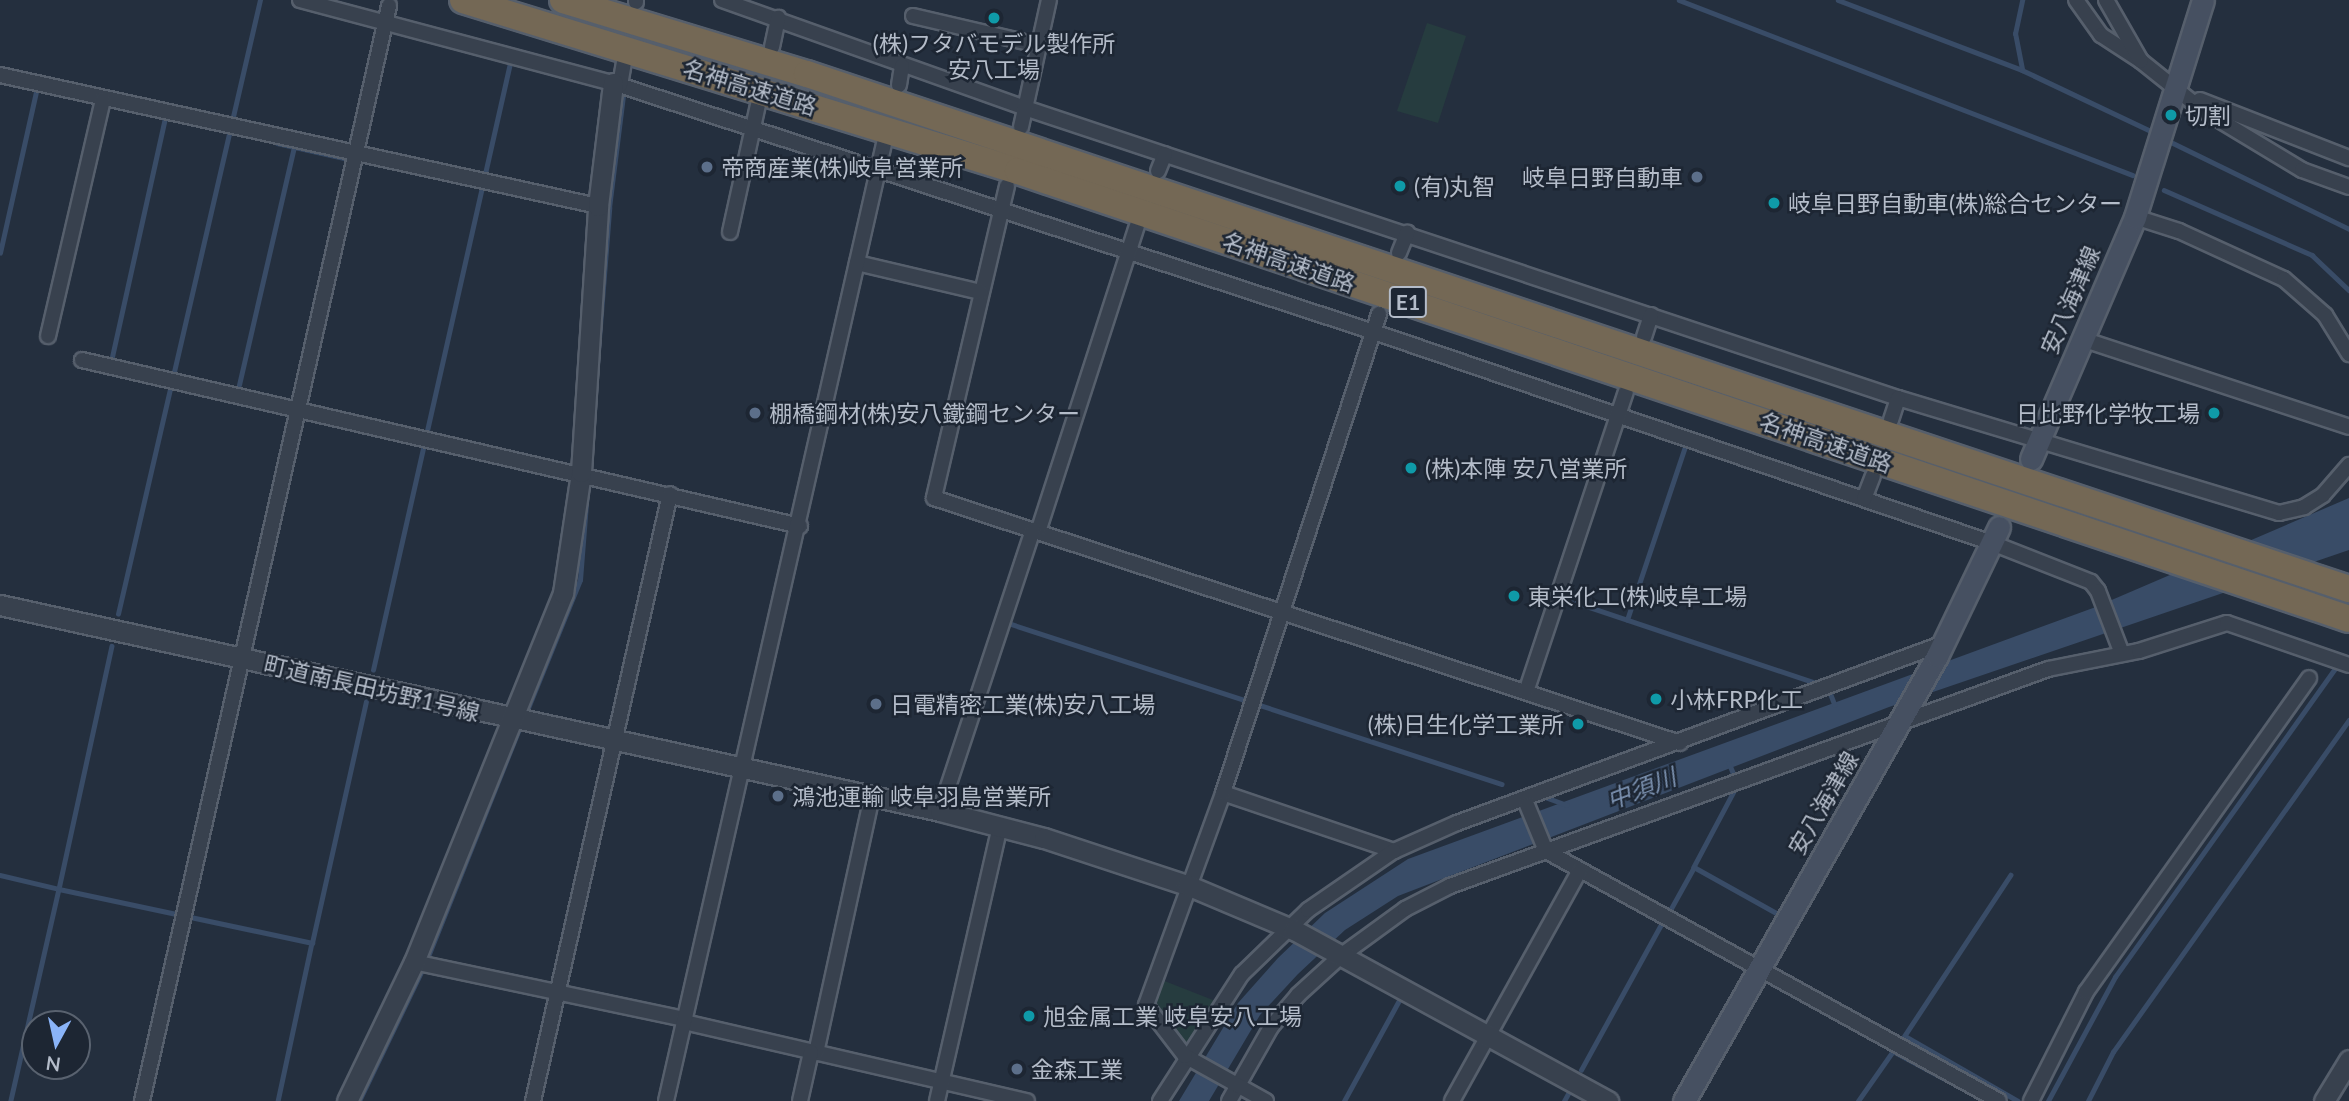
<!DOCTYPE html>
<meta charset="utf-8">
<style>
body{margin:0}
#map{position:relative;width:2349px;height:1101px;overflow:hidden;background:#242f3e;font-family:Lato,"Noto Sans JP",sans-serif}
div>[style]{position:absolute}
.green>*{inset:0;background:#263c3f}
.water>*{inset:0;background:#394c67}
.stream>*{height:4.5px;margin:-2.25px;padding:0 2.25px;transform-origin:2.25px;border-radius:2.25px;background:#394c67}
.roads{filter:drop-shadow(2px 0 #565f6c) drop-shadow(-2px 0 #565f6c) drop-shadow(0 2px #565f6c) drop-shadow(0 -2px #565f6c)}
.minor>*{height:14px;margin:-7px;padding:0 7px;transform-origin:7px;border-radius:7px;background:#38414e}
.tertiary>*{height:19px;margin:-9.5px;padding:0 9.5px;transform-origin:9.5px;border-radius:9.5px;background:#38414e}
.secondary>*{height:21px;margin:-10.5px;padding:0 10.5px;transform-origin:10.5px;border-radius:10.5px;background:#465061}
.motorway>*{height:26px;margin:-13px;padding:0 13px;transform-origin:13px;border-radius:13px;background:#746855}
.dots>*{width:19px;height:19px;translate:-50% -50%;box-sizing:border-box;border:4px solid #1d2633;border-radius:50%}
span{translate:-50% -50%;white-space:nowrap;text-align:center;line-height:1.15;-webkit-text-stroke:5px #1d2633;paint-order:stroke}
.shield-label span{padding:2px 5px;background:#1d2633;border:2px solid;border-radius:5px;-webkit-text-stroke-width:0}
.shield-label{font-size:21px;color:#b4bcc9;font-weight:700}
.poi-label{font-size:23px;color:#b4bcc9}
.left{translate:0 -50%;text-align:left}
.right{translate:-100% -50%;text-align:right}
.street-label{font-size:23px;color:#b4bcc9}
.water-label{font-size:24px;color:#7c92b1;font-style:italic}
.north{position:absolute;left:21px;top:1010px;width:70px;height:70px;box-sizing:border-box;background:#1d2633;border:2px solid #59626f;border-radius:50%;rotate:188deg;font-size:19px;font-weight:700;line-height:28px;text-align:center;color:#b4bcc9}
.north::after{content:'';display:block;margin:auto;width:24px;height:32px;background:#8ab4f8;clip-path:polygon(50% 0,100% 100%,50% 72%,0 100%)}
</style>
<div id="map">
<div class="green">
<div style="clip-path:polygon(1427px 23px,1466px 36px,1438px 123px,1397px 111px)"></div>
<div style="clip-path:polygon(1162px 980px,1218px 1002px,1186px 1048px,1153px 1006px)"></div>
</div>
<div class="water">
<div style="clip-path:polygon(2349px 498px,2349px 550px,1889px 707px,1398px 896px,1345px 930px,1298px 974px,1260px 1015px,1209px 1101px,1179px 1101px,1238px 1003px,1278px 958px,1325px 913px,1408px 859px,2093px 608px)"></div>
</div>
<div class="stream">
<div style="left:1679px;top:0;width:486px;rotate:21.1deg"></div>
<div style="left:1838px;top:0;width:197px;rotate:20.8deg"></div>
<div style="left:2022px;top:70px;width:145px;rotate:25.3deg"></div>
<div style="left:2022px;top:69px;width:36px;rotate:-101deg"></div>
<div style="left:2015px;top:34px;width:35px;rotate:-78deg"></div>
<div style="left:277px;top:143px;width:73px;rotate:12.7deg"></div>
<div style="left:2173px;top:143px;width:196px;rotate:26deg"></div>
<div style="left:2164px;top:190px;width:162px;rotate:23.7deg"></div>
<div style="left:2312px;top:255px;width:51px;rotate:43.4deg"></div>
<div style="left:0;top:253px;width:170px;rotate:-77.4deg"></div>
<div style="left:112px;top:357px;width:246px;rotate:-77.5deg"></div>
<div style="left:239px;top:385px;width:244px;rotate:-77deg"></div>
<div style="left:1565px;top:599px;width:268px;rotate:18.5deg"></div>
<div style="left:118px;top:614px;width:630px;rotate:-76.98deg"></div>
<div style="left:1627px;top:620px;width:182px;rotate:-71.5deg"></div>
<div style="left:1011px;top:624px;width:516px;rotate:18.05deg"></div>
<div style="left:112px;top:646px;width:249px;rotate:102.3deg"></div>
<div style="left:59px;top:889px;width:259px;rotate:12deg"></div>
<div style="left:312px;top:943px;width:162px;rotate:102.1deg"></div>
<div style="left:373px;top:670px;width:622px;rotate:-77.28deg"></div>
<div style="left:1828px;top:687px;width:19px;rotate:69deg"></div>
<div style="left:528px;top:708px;width:138px;rotate:-67.9deg"></div>
<div style="left:580px;top:580px;width:373px;rotate:-85.5deg"></div>
<div style="left:609px;top:208px;width:113px;rotate:-82.9deg"></div>
<div style="left:1729px;top:763px;width:13px;rotate:67deg"></div>
<div style="left:1737px;top:786px;width:92px;rotate:118deg"></div>
<div style="left:1694px;top:867px;width:96px;rotate:29.2deg"></div>
<div style="left:1545px;top:797px;width:23px;rotate:20deg"></div>
<div style="left:0;top:875px;width:61px;rotate:13.3deg"></div>
<div style="left:59px;top:889px;width:217px;rotate:102.8deg"></div>
<div style="left:2011px;top:875px;width:193px;rotate:123.4deg"></div>
<div style="left:1905px;top:1036px;width:130px;rotate:29.9deg"></div>
<div style="left:1668px;top:914px;width:54px;rotate:-61deg"></div>
<div style="left:312px;top:943px;width:247px;rotate:-77.4deg"></div>
<div style="left:1581px;top:1070px;width:170px;rotate:-61.2deg"></div>
<div style="left:359px;top:1101px;width:152px;rotate:-64.3deg"></div>
<div style="left:425px;top:964px;width:253px;rotate:-68.2deg"></div>
<div style="left:1344px;top:1101px;width:119px;rotate:-61.3deg"></div>
<div style="left:1564px;top:1101px;width:13px;rotate:-61deg"></div>
<div style="left:1858px;top:1101px;width:61px;rotate:-55deg"></div>
<div style="left:1893px;top:1051px;width:57px;rotate:28.4deg"></div>
<div style="left:2048px;top:1101px;width:141px;rotate:-61.6deg"></div>
<div style="left:2115px;top:977px;width:381px;rotate:-54.5deg"></div>
<div style="left:2088px;top:1101px;width:55px;rotate:-63deg"></div>
<div style="left:2113px;top:1052px;width:407px;rotate:-54.6deg"></div>
</div>
<div class="roads">
<div class="minor">
<div style="left:300px;top:0;width:324px;rotate:14.9deg"></div>
<div style="left:613px;top:83px;width:801px;rotate:18.12deg"></div>
<div style="left:1374px;top:332px;width:653px;rotate:18.85deg"></div>
<div style="left:1992px;top:543px;width:106px;rotate:21.5deg"></div>
<div style="left:2091px;top:582px;width:11px;rotate:52deg"></div>
<div style="left:2098px;top:591px;width:67px;rotate:69.1deg"></div>
<div style="left:722px;top:0;width:322px;rotate:19.6deg"></div>
<div style="left:1025px;top:108px;width:920px;rotate:18.38deg"></div>
<div style="left:1898px;top:398px;width:398px;rotate:16.8deg"></div>
<div style="left:2279px;top:513px;width:26px;rotate:-13deg"></div>
<div style="left:2304px;top:507px;width:22px;rotate:-32deg"></div>
<div style="left:2323px;top:495px;width:40px;rotate:-49deg"></div>
<div style="left:2076px;top:0;width:43px;rotate:54.5deg"></div>
<div style="left:2101px;top:35px;width:48px;rotate:33deg"></div>
<div style="left:2141px;top:61px;width:77px;rotate:38.7deg"></div>
<div style="left:2201px;top:109px;width:118px;rotate:31.1deg"></div>
<div style="left:2302px;top:170px;width:50px;rotate:19.9deg"></div>
<div style="left:2106px;top:0;width:70px;rotate:60.2deg"></div>
<div style="left:636px;top:2px;width:2px;rotate:-90deg"></div>
<div style="left:913px;top:16px;width:128px;rotate:13.1deg"></div>
<div style="left:772px;top:47px;width:30px;rotate:-78deg"></div>
<div style="left:0;top:75px;width:612px;rotate:12.36deg"></div>
<div style="left:620px;top:85px;width:22px;rotate:-80deg"></div>
<div style="left:899px;top:85px;width:19px;rotate:-81deg"></div>
<div style="left:2200px;top:100px;width:160px;rotate:21.3deg"></div>
<div style="left:1021px;top:127px;width:130px;rotate:-77.6deg"></div>
<div style="left:1158px;top:171px;width:18px;rotate:-68deg"></div>
<div style="left:1007px;top:186px;width:320px;rotate:103.2deg"></div>
<div style="left:934px;top:498px;width:785px;rotate:18.18deg"></div>
<div style="left:2135px;top:217px;width:46px;rotate:17.7deg"></div>
<div style="left:2179px;top:231px;width:115px;rotate:24.6deg"></div>
<div style="left:2284px;top:279px;width:55px;rotate:41.3deg"></div>
<div style="left:2325px;top:315px;width:46px;rotate:58.4deg"></div>
<div style="left:730px;top:232px;width:130px;rotate:-77.6deg"></div>
<div style="left:1399px;top:253px;width:22px;rotate:-68deg"></div>
<div style="left:857px;top:263px;width:127px;rotate:13.2deg"></div>
<div style="left:48px;top:336px;width:243px;rotate:-76.9deg"></div>
<div style="left:1644px;top:337px;width:23px;rotate:-72deg"></div>
<div style="left:2082px;top:339px;width:281px;rotate:18.2deg"></div>
<div style="left:82px;top:360px;width:737px;rotate:13.02deg"></div>
<div style="left:1891px;top:420px;width:23px;rotate:-72deg"></div>
<div style="left:1864px;top:499px;width:25px;rotate:-69deg"></div>
<div style="left:1039px;top:529px;width:318px;rotate:-72.1deg"></div>
<div style="left:1526px;top:692px;width:316px;rotate:-71.6deg"></div>
<div style="left:1223px;top:793px;width:181px;rotate:18.7deg"></div>
<div style="left:1394px;top:851px;width:69px;rotate:-24deg"></div>
<div style="left:1457px;top:823px;width:519px;rotate:-20.28deg"></div>
<div style="left:1527px;top:805px;width:50px;rotate:67.6deg"></div>
<div style="left:1546px;top:851px;width:517px;rotate:28.89deg"></div>
<div style="left:940px;top:811px;width:296px;rotate:-71.7deg"></div>
<div style="left:414px;top:962px;width:277px;rotate:11.9deg"></div>
<div style="left:684px;top:1022px;width:352px;rotate:13deg"></div>
<div style="left:816px;top:1053px;width:262px;rotate:-77.7deg"></div>
<div style="left:142px;top:1101px;width:1123px;rotate:-77.29deg"></div>
<div style="left:533px;top:1101px;width:622px;rotate:-77.28deg"></div>
<div style="left:666px;top:1101px;width:982px;rotate:-77.17deg"></div>
<div style="left:800px;top:1101px;width:50px;rotate:-77.3deg"></div>
<div style="left:937px;top:1101px;width:281px;rotate:-77.1deg"></div>
<div style="left:1160px;top:1101px;width:151px;rotate:-57.2deg"></div>
<div style="left:1242px;top:974px;width:92px;rotate:-44.1deg"></div>
<div style="left:1308px;top:910px;width:104px;rotate:-34.5deg"></div>
<div style="left:1229px;top:1101px;width:85px;rotate:-60.4deg"></div>
<div style="left:1271px;top:1027px;width:42px;rotate:-49.8deg"></div>
<div style="left:1298px;top:995px;width:59px;rotate:-42.3deg"></div>
<div style="left:1342px;top:955px;width:78px;rotate:-36.1deg"></div>
<div style="left:1405px;top:909px;width:51px;rotate:-27.1deg"></div>
<div style="left:1450px;top:886px;width:636px;rotate:-19.94deg"></div>
<div style="left:2048px;top:669px;width:93px;rotate:-11.2deg"></div>
<div style="left:2139px;top:651px;width:92px;rotate:-17.7deg"></div>
<div style="left:2227px;top:623px;width:129px;rotate:19deg"></div>
<div style="left:1266px;top:1101px;width:93px;rotate:-150.9deg"></div>
<div style="left:1185px;top:1056px;width:64px;rotate:-127.4deg"></div>
<div style="left:1146px;top:1005px;width:226px;rotate:-70deg"></div>
<div style="left:1223px;top:793px;width:504px;rotate:-71.96deg"></div>
<div style="left:1452px;top:1101px;width:264px;rotate:-61deg"></div>
<div style="left:2031px;top:1101px;width:122px;rotate:-63.2deg"></div>
<div style="left:2086px;top:992px;width:385px;rotate:-54.6deg"></div>
</div>
<div class="tertiary">
<div style="left:0;top:605px;width:962px;rotate:12.36deg"></div>
<div style="left:940px;top:811px;width:107px;rotate:14.6deg"></div>
<div style="left:1044px;top:838px;width:151px;rotate:18.2deg"></div>
<div style="left:1187px;top:885px;width:116px;rotate:22.8deg"></div>
<div style="left:1294px;top:930px;width:358px;rotate:28.6deg"></div>
<div style="left:347px;top:1101px;width:154px;rotate:-64.3deg"></div>
<div style="left:414px;top:962px;width:398px;rotate:-68deg"></div>
<div style="left:563px;top:593px;width:122px;rotate:-81.5deg"></div>
<div style="left:581px;top:472px;width:267px;rotate:-86.3deg"></div>
<div style="left:598px;top:206px;width:124px;rotate:-83deg"></div>
<div style="left:2324px;top:1101px;width:48px;rotate:-58.6deg"></div>
</div>
<div class="secondary">
<div style="left:2031px;top:459px;width:263px;rotate:-66.7deg"></div>
<div style="left:2135px;top:217px;width:227px;rotate:-72.6deg"></div>
<div style="left:1684px;top:1101px;width:512px;rotate:-60.38deg"></div>
<div style="left:1937px;top:656px;width:143px;rotate:-64.3deg"></div>
</div>
<div class="motorway">
<div style="left:463px;top:0;width:581px;rotate:17.12deg"></div>
<div style="left:1018px;top:171px;width:1404px;rotate:18.6deg"></div>
<div style="left:563px;top:0;width:255px;rotate:16.9deg"></div>
<div style="left:807px;top:74px;width:1626px;rotate:18.47deg"></div>
</div>
</div>
<div class="dots">
<div style="left:994px;top:18px;background:#0f9aa8"></div>
<div style="left:2171px;top:115px;background:#0f9aa8"></div>
<div style="left:707px;top:167px;background:#5c6f8a"></div>
<div style="left:1697px;top:177px;background:#5c6f8a"></div>
<div style="left:1400px;top:186px;background:#0f9aa8"></div>
<div style="left:1774px;top:203px;background:#0f9aa8"></div>
<div style="left:755px;top:413px;background:#5c6f8a"></div>
<div style="left:2214px;top:413px;background:#0f9aa8"></div>
<div style="left:1411px;top:468px;background:#0f9aa8"></div>
<div style="left:1514px;top:596px;background:#0f9aa8"></div>
<div style="left:1656px;top:699px;background:#0f9aa8"></div>
<div style="left:876px;top:704px;background:#5c6f8a"></div>
<div style="left:1578px;top:724px;background:#0f9aa8"></div>
<div style="left:778px;top:796px;background:#5c6f8a"></div>
<div style="left:1029px;top:1016px;background:#0f9aa8"></div>
<div style="left:1017px;top:1069px;background:#5c6f8a"></div>
</div>
<div class="shield-label">
<span style="left:1408px;top:302px">E1</span>
</div>
<div class="poi-label">
<span style="left:994px;top:56px">(株)フタバモデル製作所<br>安八工場</span>
<span class="left" style="left:2185px;top:115px">切割</span>
<span class="left" style="left:721px;top:167px">帝商産業(株)岐阜営業所</span>
<span class="right" style="left:1683px;top:177px">岐阜日野自動車</span>
<span class="left" style="left:1414px;top:186px">(有)丸智</span>
<span class="left" style="left:1788px;top:203px">岐阜日野自動車(株)総合センター</span>
<span class="left" style="left:769px;top:413px">棚橋鋼材(株)安八鐵鋼センター</span>
<span class="right" style="left:2200px;top:413px">日比野化学牧工場</span>
<span class="left" style="left:1425px;top:468px">(株)本陣 安八営業所</span>
<span class="left" style="left:1528px;top:596px">東栄化工(株)岐阜工場</span>
<span class="left" style="left:1670px;top:699px">小林FRP化工</span>
<span class="left" style="left:890px;top:704px">日電精密工業(株)安八工場</span>
<span class="right" style="left:1564px;top:724px">(株)日生化学工業所</span>
<span class="left" style="left:792px;top:796px">鴻池運輸 岐阜羽島営業所</span>
<span class="left" style="left:1043px;top:1016px">旭金属工業 岐阜安八工場</span>
<span class="left" style="left:1031px;top:1069px">金森工業</span>
</div>
<div class="street-label">
<span style="left:750px;top:87px;rotate:17deg">名神高速道路</span>
<span style="left:1289px;top:262px;rotate:19deg">名神高速道路</span>
<span style="left:2070px;top:300px;rotate:-67deg">安八海津線</span>
<span style="left:1826px;top:442px;rotate:19deg">名神高速道路</span>
<span style="left:372px;top:688px;rotate:13deg">町道南長田坊野1号線</span>
<span style="left:1823px;top:803px;rotate:-60deg">安八海津線</span>
</div>
<div class="water-label">
<span style="left:1641px;top:788px;rotate:-21deg">中須川</span>
</div>
<div class="north">N</div>
</div>
